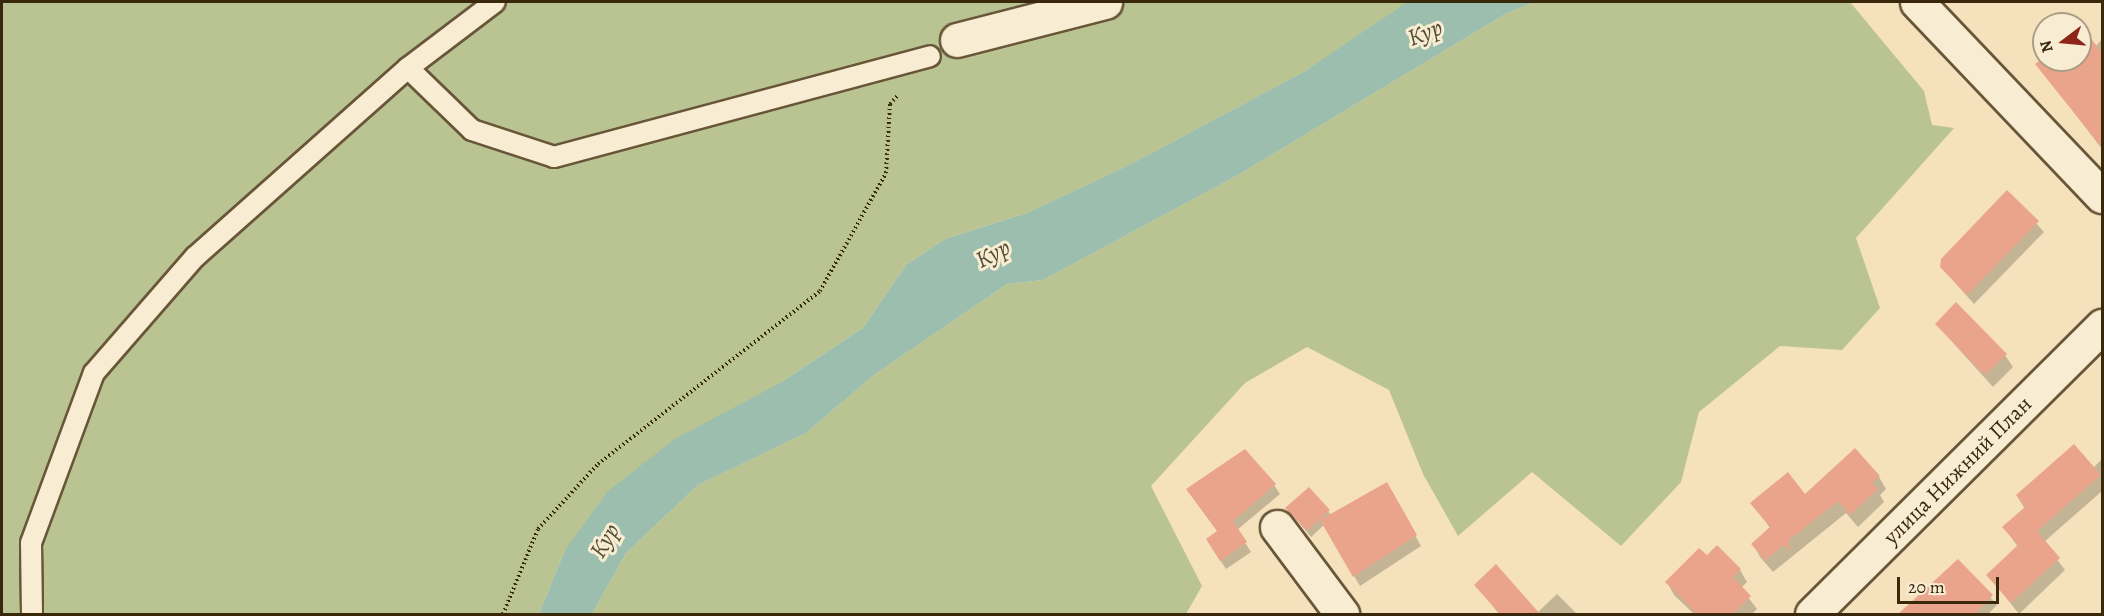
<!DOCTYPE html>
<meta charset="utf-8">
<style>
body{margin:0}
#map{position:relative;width:2104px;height:616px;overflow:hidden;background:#f5e2bc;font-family:Alegreya,serif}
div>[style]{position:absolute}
.green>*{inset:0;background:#bac492}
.water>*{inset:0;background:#9cbeae}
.shadow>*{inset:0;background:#0003}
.building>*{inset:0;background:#eaa48c}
.path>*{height:4px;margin-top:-2px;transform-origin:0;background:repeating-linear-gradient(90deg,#3a280d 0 1.5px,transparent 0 4.5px)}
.roads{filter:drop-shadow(2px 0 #695639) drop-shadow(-2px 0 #695639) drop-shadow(0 2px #695639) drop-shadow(0 -2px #695639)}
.service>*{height:20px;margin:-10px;padding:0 10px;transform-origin:10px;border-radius:10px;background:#f8ecd3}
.minor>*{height:33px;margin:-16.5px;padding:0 16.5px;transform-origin:16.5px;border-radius:16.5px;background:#f8ecd3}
.tertiary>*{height:33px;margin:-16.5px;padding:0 16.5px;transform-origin:16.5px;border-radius:16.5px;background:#f8ecd3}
span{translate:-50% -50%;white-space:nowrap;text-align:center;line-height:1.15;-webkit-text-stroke:6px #f8ecd3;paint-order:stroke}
.street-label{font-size:22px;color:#3a280d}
.water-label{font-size:24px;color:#524e35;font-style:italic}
.frame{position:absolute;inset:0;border:3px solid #3a280d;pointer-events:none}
.north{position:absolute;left:2032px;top:12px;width:60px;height:60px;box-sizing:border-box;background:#f8ecd3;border:2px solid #ac9e84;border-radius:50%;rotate:254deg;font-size:16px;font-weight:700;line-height:24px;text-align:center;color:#3a280d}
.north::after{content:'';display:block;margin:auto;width:21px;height:27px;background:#8f2418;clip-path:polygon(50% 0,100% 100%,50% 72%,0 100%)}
.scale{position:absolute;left:1897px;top:577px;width:102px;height:27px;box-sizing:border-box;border:3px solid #3a280d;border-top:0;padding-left:8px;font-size:18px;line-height:21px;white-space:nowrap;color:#3a280d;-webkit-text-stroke:4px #f8ecd3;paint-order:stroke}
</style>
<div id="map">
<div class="green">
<div style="clip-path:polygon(2px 2px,1072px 2px,1078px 15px,1129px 2px,1413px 2px,1305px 71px,1131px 164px,1027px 213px,945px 239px,906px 265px,863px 328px,780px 383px,565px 550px,539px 614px,2px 614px)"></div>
<div style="clip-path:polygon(1535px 2px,1850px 2px,1924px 91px,1932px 125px,1954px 128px,1856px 238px,1880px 308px,1842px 350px,1780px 346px,1699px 412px,1681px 482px,1621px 546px,1532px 472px,1458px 536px,1423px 474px,1389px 390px,1307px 347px,1245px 383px,1151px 486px,1202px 586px,1186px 614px,592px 614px,626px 553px,698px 485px,806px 433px,874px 375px,1007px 284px,1043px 280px,1238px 175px,1507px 13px)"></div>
</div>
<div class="water">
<div style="clip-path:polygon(1535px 2px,1507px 13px,1238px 175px,1043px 280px,1007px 284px,874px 375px,806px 433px,698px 485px,626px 553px,592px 614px,539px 614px,565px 550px,608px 491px,675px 439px,780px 383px,863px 328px,906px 265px,945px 239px,1027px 213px,1131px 164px,1305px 71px,1406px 3px)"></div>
</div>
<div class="shadow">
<div style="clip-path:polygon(2081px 30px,2095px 47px,2102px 39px,2102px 149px,2037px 64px,2080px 60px)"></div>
<div style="clip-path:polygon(2007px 192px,2044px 232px,1974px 304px,1941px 267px)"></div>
<div style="clip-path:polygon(1936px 324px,2005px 355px,2013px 367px,1993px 387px)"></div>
<div style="clip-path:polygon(2102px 459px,2102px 491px,2044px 542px,2065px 570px,2019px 614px,1988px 575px,2018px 547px,2004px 527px,2025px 509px,2017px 496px,2093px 468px)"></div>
<div style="clip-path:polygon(1879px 477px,1886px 489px,1880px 495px,1884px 502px,1858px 527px,1846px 513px,1773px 572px,1760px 557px,1753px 544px,1770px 528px,1752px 503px,1805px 496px)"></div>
<div style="clip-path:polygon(1386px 484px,1421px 546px,1360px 586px,1324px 525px,1311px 537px,1287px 508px,1309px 489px,1331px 515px)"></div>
<div style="clip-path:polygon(1274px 485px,1280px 494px,1237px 530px,1251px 552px,1226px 569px,1213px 549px,1218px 532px,1188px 490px)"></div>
<div style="clip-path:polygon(1707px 558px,1740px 570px,1747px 582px,1741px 588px,1757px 609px,1752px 614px,1694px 614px,1674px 595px,1667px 582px)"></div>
<div style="clip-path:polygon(1958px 561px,1997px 605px,1988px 614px,1899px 614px)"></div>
<div style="clip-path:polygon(1476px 585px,1538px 612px,1557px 594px,1577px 614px,1499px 614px)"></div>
</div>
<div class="building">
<div style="clip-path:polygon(2082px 27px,2103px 54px,2103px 149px,2035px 64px,2044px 57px,2080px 60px)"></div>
<div style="clip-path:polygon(2007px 190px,2039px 221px,1967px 295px,1940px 267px,1941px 259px)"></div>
<div style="clip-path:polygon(1956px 302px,2007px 354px,1985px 375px,1935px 324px)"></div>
<div style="clip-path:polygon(2074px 444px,2101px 475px,2037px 531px,2060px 558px,2011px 603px,1986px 575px,2018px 545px,2002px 527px,2025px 507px,2016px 495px)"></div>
<div style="clip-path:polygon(1855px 448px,1880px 476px,1872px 483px,1878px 489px,1850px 515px,1838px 501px,1789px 540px,1789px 552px,1784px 545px,1765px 560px,1751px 544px,1770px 527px,1750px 503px,1788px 472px,1805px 494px)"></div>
<div style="clip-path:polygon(1245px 449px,1276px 484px,1233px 521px,1247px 542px,1220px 561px,1206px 539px,1217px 531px,1186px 489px)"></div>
<div style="clip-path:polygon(1387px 482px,1417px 535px,1353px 577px,1320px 520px)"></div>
<div style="clip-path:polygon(1309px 487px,1330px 510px,1307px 531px,1285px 508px)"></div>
<div style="clip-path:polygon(1717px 545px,1741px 569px,1733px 577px,1751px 596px,1732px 615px,1698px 615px,1665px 582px,1699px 548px,1707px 555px)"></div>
<div style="clip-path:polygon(1958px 559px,1993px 595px,1974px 615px,1897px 615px)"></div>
<div style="clip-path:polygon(1496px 564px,1541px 615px,1501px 615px,1474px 585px)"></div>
</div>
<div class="path">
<div style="left:503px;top:614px;width:92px;rotate:-67.6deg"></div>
<div style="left:538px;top:529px;width:88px;rotate:-47.3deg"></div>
<div style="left:598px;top:464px;width:281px;rotate:-37.9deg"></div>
<div style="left:820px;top:291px;width:135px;rotate:-60.8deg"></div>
<div style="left:886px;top:173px;width:69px;rotate:-86.7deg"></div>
<div style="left:890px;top:104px;width:13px;rotate:-48deg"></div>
</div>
<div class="roads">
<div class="service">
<div style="left:408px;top:68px;width:109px;rotate:-37.2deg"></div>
<div style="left:32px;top:614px;width:71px;rotate:-90.8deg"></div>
<div style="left:31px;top:543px;width:181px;rotate:-69.7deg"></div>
<div style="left:94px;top:373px;width:154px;rotate:-49deg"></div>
<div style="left:195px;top:257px;width:285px;rotate:-41.6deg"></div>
<div style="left:408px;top:68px;width:89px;rotate:44.1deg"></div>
<div style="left:472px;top:130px;width:86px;rotate:18.2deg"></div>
<div style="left:554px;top:157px;width:389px;rotate:-15deg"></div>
</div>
<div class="minor">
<div style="left:957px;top:40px;width:153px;rotate:-14.4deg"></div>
<div style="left:1277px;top:527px;width:109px;rotate:53.2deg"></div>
<div style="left:1812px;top:614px;width:409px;rotate:-44.8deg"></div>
</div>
<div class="tertiary">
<div style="left:1917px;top:2px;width:268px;rotate:46.4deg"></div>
</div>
</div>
<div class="street-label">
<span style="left:1958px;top:471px;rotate:-45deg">улица Нижний План</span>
</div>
<div class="water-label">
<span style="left:1425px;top:33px;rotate:-22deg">Кур</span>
<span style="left:993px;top:254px;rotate:-28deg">Кур</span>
<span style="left:605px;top:541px;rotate:-60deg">Кур</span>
</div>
<div class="frame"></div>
<div class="north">N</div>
<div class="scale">20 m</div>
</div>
